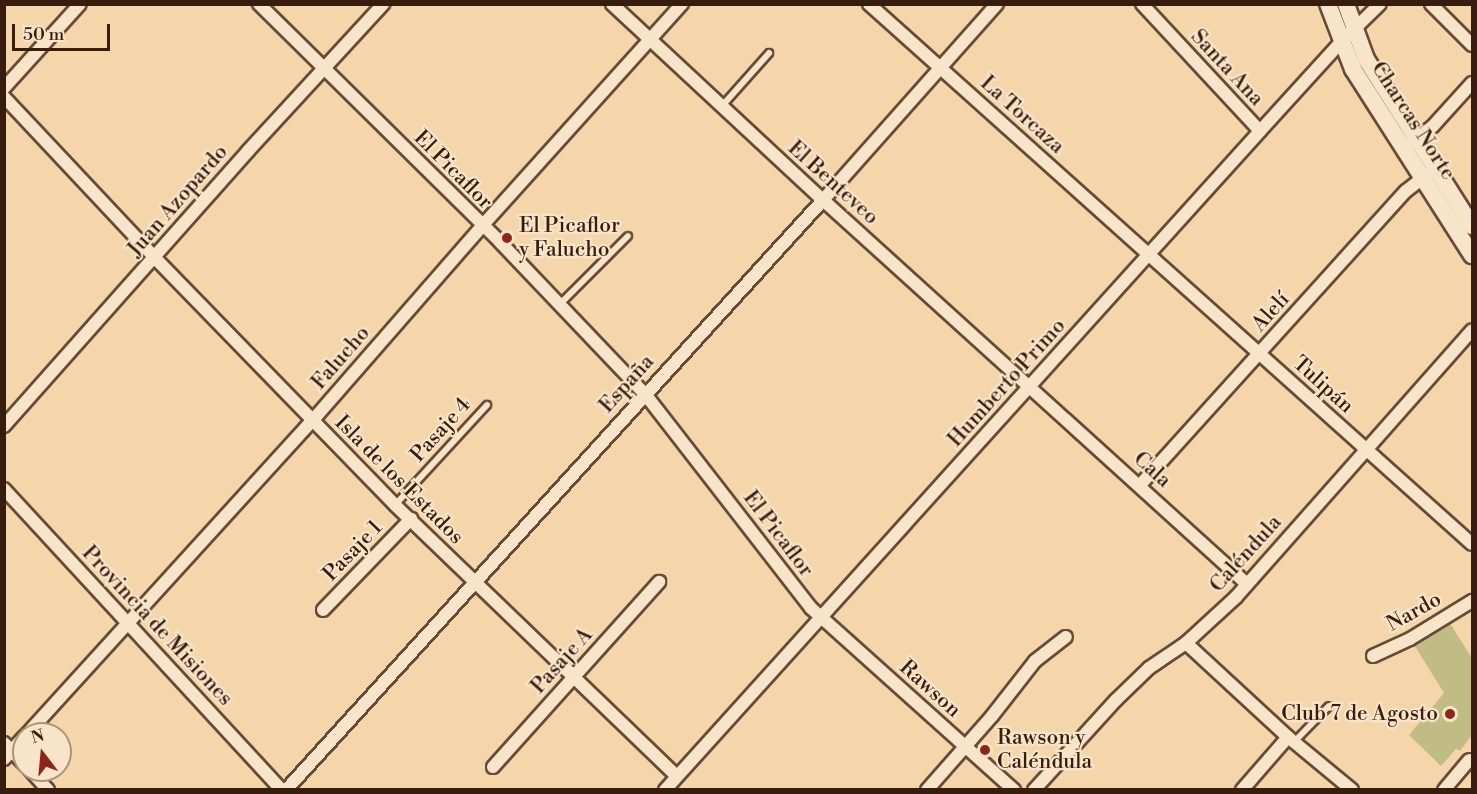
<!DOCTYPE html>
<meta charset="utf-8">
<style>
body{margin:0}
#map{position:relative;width:1477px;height:794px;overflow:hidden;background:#f4d6aa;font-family:"Libre Bodoni",serif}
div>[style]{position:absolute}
.green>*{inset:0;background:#c1bc84}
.roads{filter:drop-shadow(2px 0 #674b36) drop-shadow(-2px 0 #674b36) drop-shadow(0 2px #674b36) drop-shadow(0 -2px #674b36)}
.lane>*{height:6px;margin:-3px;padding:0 3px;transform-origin:3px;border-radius:3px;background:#f8e4c8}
.street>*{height:12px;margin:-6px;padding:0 6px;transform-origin:6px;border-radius:6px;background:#f8e4c8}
.secondary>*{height:16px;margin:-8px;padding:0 8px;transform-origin:8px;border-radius:8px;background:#f8e4c8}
.dots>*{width:16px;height:16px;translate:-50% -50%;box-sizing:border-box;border:3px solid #f8e4c8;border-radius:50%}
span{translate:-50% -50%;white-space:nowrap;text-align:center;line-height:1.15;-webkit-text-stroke:4.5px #f8e4c8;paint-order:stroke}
.street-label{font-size:21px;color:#381d0f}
.poi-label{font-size:21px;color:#381d0f}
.left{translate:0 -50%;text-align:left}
.right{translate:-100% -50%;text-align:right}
.frame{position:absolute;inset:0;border:6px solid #381d0f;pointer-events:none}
.north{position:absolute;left:12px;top:722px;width:60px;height:60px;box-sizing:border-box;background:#f8e4c8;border:2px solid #ab947e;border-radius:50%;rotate:344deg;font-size:16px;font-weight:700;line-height:24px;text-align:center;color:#381d0f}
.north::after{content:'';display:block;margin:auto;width:21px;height:27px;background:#8f2418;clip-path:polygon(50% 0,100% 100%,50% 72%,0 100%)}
.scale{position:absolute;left:12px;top:24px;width:98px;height:27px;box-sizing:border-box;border:3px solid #381d0f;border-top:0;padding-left:8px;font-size:18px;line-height:21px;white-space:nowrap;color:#381d0f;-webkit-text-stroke:4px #f8e4c8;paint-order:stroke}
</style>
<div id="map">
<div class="green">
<div style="clip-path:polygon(1449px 622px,1472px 658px,1472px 735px,1460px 751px,1456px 749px,1441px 766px,1409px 735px,1444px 693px,1413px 643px)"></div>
</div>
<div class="roads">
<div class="lane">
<div style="left:722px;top:106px;width:71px;rotate:-48.4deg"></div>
<div style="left:560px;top:304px;width:96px;rotate:-45deg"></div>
<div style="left:395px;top:505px;width:136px;rotate:-47.4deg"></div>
<div style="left:1294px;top:742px;width:50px;rotate:-45.8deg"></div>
</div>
<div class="street">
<div style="left:259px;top:4px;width:339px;rotate:44.6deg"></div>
<div style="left:500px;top:242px;width:210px;rotate:46.4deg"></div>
<div style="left:645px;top:394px;width:271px;rotate:52.2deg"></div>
<div style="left:811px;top:608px;width:273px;rotate:41.9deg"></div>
<div style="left:612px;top:4px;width:288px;rotate:42.9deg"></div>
<div style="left:823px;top:200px;width:572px;rotate:42.17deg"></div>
<div style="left:869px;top:4px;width:809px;rotate:41.85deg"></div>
<div style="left:1142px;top:4px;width:173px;rotate:47.1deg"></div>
<div style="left:1431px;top:4px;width:58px;rotate:45deg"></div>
<div style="left:4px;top:88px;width:113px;rotate:-47.9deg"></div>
<div style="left:4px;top:97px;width:221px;rotate:46.8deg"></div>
<div style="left:155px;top:258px;width:344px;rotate:45.8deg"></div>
<div style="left:395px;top:505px;width:391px;rotate:43.9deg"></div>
<div style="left:1410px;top:144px;width:29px;rotate:-38deg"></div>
<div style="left:1433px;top:126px;width:58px;rotate:-47.8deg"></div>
<div style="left:4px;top:426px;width:368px;rotate:-48.4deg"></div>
<div style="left:248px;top:151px;width:200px;rotate:-47.4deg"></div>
<div style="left:1140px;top:485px;width:396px;rotate:-47.9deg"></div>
<div style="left:1406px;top:191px;width:28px;rotate:-38deg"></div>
<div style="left:4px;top:489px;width:410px;rotate:47.3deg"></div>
<div style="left:323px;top:610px;width:127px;rotate:-46deg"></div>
<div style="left:1186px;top:643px;width:139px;rotate:42.7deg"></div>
<div style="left:1288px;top:737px;width:83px;rotate:39.6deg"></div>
<div style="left:1373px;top:656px;width:41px;rotate:-24.7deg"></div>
<div style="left:1410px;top:639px;width:73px;rotate:-31.5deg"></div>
<div style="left:27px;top:734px;width:425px;rotate:-47.7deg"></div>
<div style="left:313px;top:420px;width:257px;rotate:-48.9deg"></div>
<div style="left:482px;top:226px;width:299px;rotate:-48deg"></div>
<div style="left:4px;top:743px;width:29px;rotate:46deg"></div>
<div style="left:4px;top:759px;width:30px;rotate:-48deg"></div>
<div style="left:493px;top:767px;width:249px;rotate:-48.1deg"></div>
<div style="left:30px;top:770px;width:27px;rotate:48deg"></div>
<div style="left:286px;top:790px;width:798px;rotate:-47.69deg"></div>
<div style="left:823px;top:200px;width:262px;rotate:-48.4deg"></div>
<div style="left:665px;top:790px;width:888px;rotate:-47.92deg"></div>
<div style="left:1260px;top:131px;width:120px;rotate:-47.7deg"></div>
<div style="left:1341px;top:42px;width:54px;rotate:-44.3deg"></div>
<div style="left:927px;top:790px;width:98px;rotate:-48.7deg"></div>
<div style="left:992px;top:716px;width:70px;rotate:-52deg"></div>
<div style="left:1035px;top:661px;width:39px;rotate:-38deg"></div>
<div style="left:1034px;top:790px;width:122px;rotate:-47.7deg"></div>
<div style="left:1116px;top:700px;width:46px;rotate:-44.1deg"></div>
<div style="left:1149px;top:668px;width:45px;rotate:-34deg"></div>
<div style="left:1186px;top:643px;width:68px;rotate:-42.6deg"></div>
<div style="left:1236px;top:597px;width:356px;rotate:-48.5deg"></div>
<div style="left:1242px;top:790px;width:70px;rotate:-49deg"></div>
<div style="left:1444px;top:790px;width:39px;rotate:-50deg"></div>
</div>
<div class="secondary">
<div style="left:1328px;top:4px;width:70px;rotate:69deg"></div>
<div style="left:1353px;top:69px;width:221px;rotate:57.4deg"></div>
<div style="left:1346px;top:4px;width:59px;rotate:70deg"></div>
<div style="left:1366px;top:59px;width:198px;rotate:57.6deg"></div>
</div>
</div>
<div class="dots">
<div style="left:507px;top:238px;background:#8f2418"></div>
<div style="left:1450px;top:714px;background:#8f2418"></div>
<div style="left:985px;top:750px;background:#8f2418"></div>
</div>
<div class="street-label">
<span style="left:1227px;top:68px;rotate:47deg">Santa Ana</span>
<span style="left:1022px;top:115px;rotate:42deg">La Torcaza</span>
<span style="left:1413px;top:121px;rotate:57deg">Charcas Norte</span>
<span style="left:453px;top:170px;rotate:45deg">El Picaflor</span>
<span style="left:833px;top:183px;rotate:42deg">El Benteveo</span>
<span style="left:178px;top:201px;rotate:-49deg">Juan Azopardo</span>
<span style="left:1271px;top:312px;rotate:-48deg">Alelí</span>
<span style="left:341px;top:358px;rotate:-49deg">Falucho</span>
<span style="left:1007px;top:383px;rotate:-48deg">Humberto Primo</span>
<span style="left:627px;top:384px;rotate:-48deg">España</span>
<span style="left:1323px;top:385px;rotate:42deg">Tulipán</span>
<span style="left:441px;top:430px;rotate:-48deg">Pasaje 4</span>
<span style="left:1152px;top:470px;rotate:42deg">Cala</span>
<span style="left:399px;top:480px;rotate:45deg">Isla de los Estados</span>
<span style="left:778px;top:534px;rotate:53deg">El Picaflor</span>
<span style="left:353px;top:551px;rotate:-46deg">Pasaje 1</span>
<span style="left:1246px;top:554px;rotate:-48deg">Caléndula</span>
<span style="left:1414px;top:612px;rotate:-29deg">Nardo</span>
<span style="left:157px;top:626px;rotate:47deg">Provincia de Misiones</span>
<span style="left:562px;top:661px;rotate:-48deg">Pasaje A</span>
<span style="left:930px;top:689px;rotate:42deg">Rawson</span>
</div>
<div class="poi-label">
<span class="left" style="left:519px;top:238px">El Picaflor<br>y Falucho</span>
<span class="right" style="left:1438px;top:714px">Club 7 de Agosto</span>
<span class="left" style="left:997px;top:750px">Rawson y<br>Caléndula</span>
</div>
<div class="frame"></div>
<div class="north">N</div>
<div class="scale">50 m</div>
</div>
